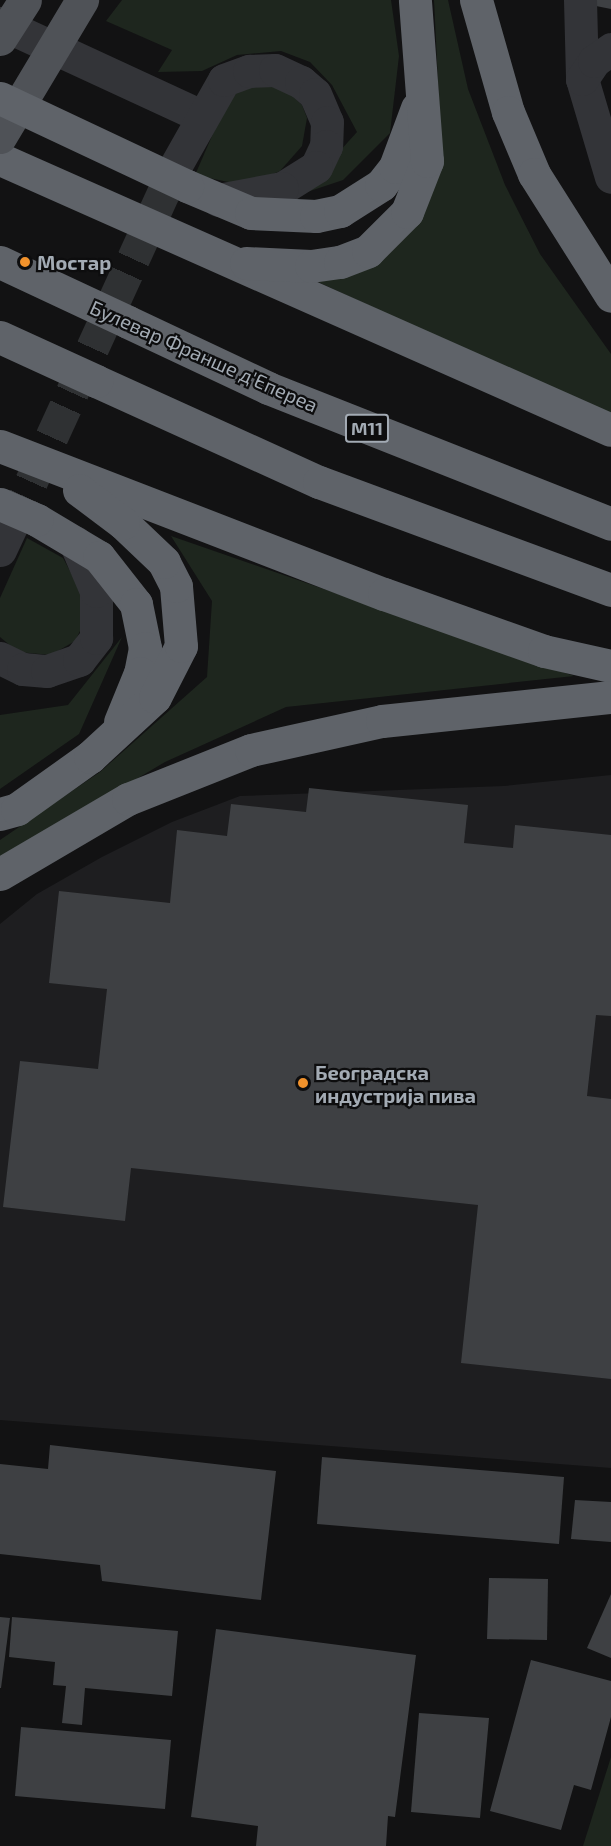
<!DOCTYPE html>
<meta charset="utf-8">
<style>
body{margin:0}
#map{position:relative;width:611px;height:1846px;overflow:hidden;background:#121213;font-family:"Exo 2",sans-serif}
div>[style]{position:absolute}
.built>*{inset:0;background:#1e1e20}
.green>*{inset:0;background:#1e261e}
.building>*{inset:0;background:#3e4043}
.minor-tunnel>*{height:33px;margin-top:-16.5px;transform-origin:0;background:repeating-linear-gradient(90deg,#2f3133 0 33px,transparent 0 49px)}
.minor>*{height:33px;margin:-16.5px;padding:0 16.5px;transform-origin:16.5px;border-radius:16.5px;background:#333438}
.highway>*{height:33px;margin:-16.5px;padding:0 16.5px;transform-origin:16.5px;border-radius:16.5px;background:#5f6369}
.major-bridge>*{height:33px;margin:-16.5px;padding:0 16.5px;transform-origin:16.5px;border-radius:16.5px;background:#4f5257}
.highway-bridge>*{height:33px;margin:-16.5px;padding:0 16.5px;transform-origin:16.5px;border-radius:16.5px;background:#5f6369}
.dots>*{width:16px;height:16px;translate:-50% -50%;box-sizing:border-box;border:3px solid #0d0d0e;border-radius:50%}
span{translate:-50% -50%;white-space:nowrap;text-align:center;line-height:1.15;-webkit-text-stroke:4.5px #0d0d0e;paint-order:stroke}
.shield-label span{padding:2px 4px;background:#0d0d0e;border:2px solid;border-radius:4px;-webkit-text-stroke-width:0}
.shield-label{font-size:18px;color:#a3abb4;font-weight:700}
.poi-label{font-size:20px;color:#a3abb4;font-weight:700}
.left{translate:0 -50%;text-align:left}
.street-label{font-size:20px;color:#a3abb4}
</style>
<div id="map">
<div class="built">
<div style="clip-path:polygon(611px 775px,611px 1468px,0 1420px,0 924px,37px 894px,102px 857px,172px 822px,240px 796px,504px 786px)"></div>
</div>
<div class="green">
<div style="clip-path:polygon(122px 0,391px 0,399px 56px,390px 133px,343px 180px,301px 194px,357px 132px,332px 85px,310px 62px,281px 51px,237px 55px,202px 71px,158px 72px,172px 50px,106px 21px)"></div>
<div style="clip-path:polygon(434px 0,448px 0,468px 89px,505px 185px,540px 254px,611px 354px,611px 417px,318px 282px,367px 265px,440px 122px)"></div>
<div style="clip-path:polygon(242px 81px,278px 82px,302px 105px,307px 118px,302px 146px,280px 171px,259px 180px,233px 183px,195px 175px,229px 97px)"></div>
<div style="clip-path:polygon(171px 536px,574px 676px,286px 707px,165px 762px,0 860px,0 840px,100px 772px,207px 677px,212px 601px)"></div>
<div style="clip-path:polygon(27px 538px,63px 558px,80px 590px,83px 625px,75px 641px,51px 655px,18px 652px,0 637px,0 598px)"></div>
<div style="clip-path:polygon(122px 637px,79px 734px,0 789px,0 715px,68px 705px)"></div>
<div style="clip-path:polygon(611px 1757px,611px 1846px,583px 1846px)"></div>
</div>
<div class="building">
<div style="clip-path:polygon(592px 0,611px 0,611px 9px,591px 5px)"></div>
<div style="clip-path:polygon(309px 788px,468px 805px,464px 843px,513px 848px,515px 825px,611px 835px,611px 1016px,596px 1015px,587px 1096px,611px 1099px,611px 1379px,461px 1363px,478px 1205px,131px 1168px,125px 1221px,3px 1207px,20px 1061px,98px 1069px,107px 989px,49px 983px,59px 891px,170px 903px,177px 830px,227px 836px,231px 804px,306px 812px)"></div>
<div style="clip-path:polygon(50px 1445px,276px 1471px,261px 1600px,102px 1581px,100px 1565px,0 1554px,0 1464px,48px 1469px)"></div>
<div style="clip-path:polygon(322px 1457px,564px 1477px,559px 1544px,317px 1524px)"></div>
<div style="clip-path:polygon(575px 1500px,611px 1502px,611px 1542px,571px 1539px)"></div>
<div style="clip-path:polygon(489px 1578px,548px 1579px,547px 1640px,487px 1639px)"></div>
<div style="clip-path:polygon(611px 1594px,611px 1658px,587px 1648px)"></div>
<div style="clip-path:polygon(0 1617px,10px 1618px,1px 1688px,0 1688px)"></div>
<div style="clip-path:polygon(12px 1617px,178px 1631px,172px 1696px,85px 1688px,82px 1725px,62px 1723px,66px 1686px,53px 1685px,55px 1662px,9px 1657px)"></div>
<div style="clip-path:polygon(216px 1629px,416px 1655px,395px 1817px,388px 1816px,386px 1846px,256px 1846px,258px 1826px,191px 1817px)"></div>
<div style="clip-path:polygon(531px 1660px,611px 1681px,611px 1717px,591px 1790px,574px 1785px,561px 1830px,490px 1811px)"></div>
<div style="clip-path:polygon(419px 1713px,489px 1718px,480px 1818px,411px 1812px)"></div>
<div style="clip-path:polygon(21px 1727px,171px 1740px,165px 1809px,15px 1796px)"></div>
</div>
<div class="minor-tunnel">
<div style="left:11px;top:526px;width:399px;rotate:-65.4deg"></div>
</div>
<div class="minor">
<div style="left:580px;top:0;width:79px;rotate:88.5deg"></div>
<div style="left:582px;top:79px;width:102px;rotate:73.5deg"></div>
<div style="left:0;top:23px;width:221px;rotate:24.8deg"></div>
<div style="left:582px;top:79px;width:22px;rotate:-56deg"></div>
<div style="left:594px;top:61px;width:21px;rotate:-35deg"></div>
<div style="left:177px;top:163px;width:95px;rotate:-60.5deg"></div>
<div style="left:224px;top:80px;width:27px;rotate:-20deg"></div>
<div style="left:249px;top:71px;width:26px;rotate:-2deg"></div>
<div style="left:275px;top:70px;width:29px;rotate:25deg"></div>
<div style="left:301px;top:82px;width:18px;rotate:41deg"></div>
<div style="left:315px;top:94px;width:30px;rotate:67deg"></div>
<div style="left:327px;top:122px;width:24px;rotate:92deg"></div>
<div style="left:326px;top:146px;width:23px;rotate:115deg"></div>
<div style="left:316px;top:167px;width:40px;rotate:148deg"></div>
<div style="left:282px;top:188px;width:65px;rotate:169.4deg"></div>
<div style="left:0;top:550px;width:26px;rotate:-65deg"></div>
<div style="left:0;top:658px;width:25px;rotate:26deg"></div>
<div style="left:23px;top:669px;width:24px;rotate:5deg"></div>
<div style="left:47px;top:671px;width:34px;rotate:-19deg"></div>
<div style="left:79px;top:660px;width:28px;rotate:-52deg"></div>
<div style="left:96px;top:638px;width:47px;rotate:-90deg"></div>
<div style="left:96px;top:591px;width:53px;rotate:-113.2deg"></div>
</div>
<div class="highway">
<div style="left:476px;top:0;width:116px;rotate:74.1deg"></div>
<div style="left:508px;top:112px;width:67px;rotate:67.2deg"></div>
<div style="left:534px;top:174px;width:144px;rotate:57.7deg"></div>
<div style="left:0;top:159px;width:668px;rotate:23.92deg"></div>
<div style="left:187px;top:186px;width:69px;rotate:22.9deg"></div>
<div style="left:251px;top:213px;width:65px;rotate:2.6deg"></div>
<div style="left:316px;top:216px;width:25px;rotate:-12deg"></div>
<div style="left:340px;top:211px;width:49px;rotate:-32.4deg"></div>
<div style="left:381px;top:185px;width:23px;rotate:-52deg"></div>
<div style="left:395px;top:167px;width:63px;rotate:-69.6deg"></div>
<div style="left:246px;top:263px;width:65px;rotate:2.6deg"></div>
<div style="left:311px;top:266px;width:29px;rotate:-8deg"></div>
<div style="left:340px;top:262px;width:30px;rotate:-21deg"></div>
<div style="left:368px;top:251px;width:55px;rotate:-45deg"></div>
<div style="left:407px;top:212px;width:55px;rotate:-68.6deg"></div>
<div style="left:427px;top:161px;width:161px;rotate:-94.3deg"></div>
<div style="left:128px;top:322px;width:155px;rotate:25.2deg"></div>
<div style="left:268px;top:388px;width:369px;rotate:21.6deg"></div>
<div style="left:96px;top:381px;width:245px;rotate:24.4deg"></div>
<div style="left:319px;top:482px;width:311px;rotate:20.3deg"></div>
<div style="left:0;top:446px;width:412px;rotate:21.1deg"></div>
<div style="left:384px;top:594px;width:170px;rotate:19.6deg"></div>
<div style="left:544px;top:651px;width:69px;rotate:12.6deg"></div>
<div style="left:37px;top:520px;width:72px;rotate:30.8deg"></div>
<div style="left:99px;top:557px;width:60px;rotate:51.8deg"></div>
<div style="left:136px;top:604px;width:45px;rotate:78.4deg"></div>
<div style="left:145px;top:648px;width:25px;rotate:101deg"></div>
<div style="left:140px;top:673px;width:53px;rotate:112.2deg"></div>
<div style="left:0;top:814px;width:18px;rotate:-16deg"></div>
<div style="left:17px;top:809px;width:90px;rotate:-35.5deg"></div>
<div style="left:90px;top:757px;width:88px;rotate:-42.7deg"></div>
<div style="left:155px;top:697px;width:57px;rotate:-63deg"></div>
<div style="left:181px;top:646px;width:60px;rotate:-94.8deg"></div>
<div style="left:176px;top:586px;width:27px;rotate:-117deg"></div>
<div style="left:164px;top:562px;width:57px;rotate:-136.4deg"></div>
<div style="left:123px;top:523px;width:55px;rotate:-143.1deg"></div>
<div style="left:0;top:874px;width:148px;rotate:-30.4deg"></div>
<div style="left:128px;top:799px;width:132px;rotate:-21.7deg"></div>
<div style="left:251px;top:750px;width:134px;rotate:-12.5deg"></div>
<div style="left:382px;top:721px;width:230px;rotate:-6deg"></div>
</div>
<div class="major-bridge">
<div style="left:0;top:39px;width:46px;rotate:-57.3deg"></div>
<div style="left:0;top:137px;width:160px;rotate:-59.1deg"></div>
</div>
<div class="highway-bridge">
<div style="left:0;top:98px;width:207px;rotate:25.2deg"></div>
<div style="left:0;top:262px;width:141px;rotate:25.1deg"></div>
<div style="left:0;top:337px;width:106px;rotate:24.6deg"></div>
<div style="left:0;top:504px;width:40px;rotate:23.4deg"></div>
</div>
<div class="dots">
<div style="left:25px;top:262px;background:#f1922c"></div>
<div style="left:303px;top:1083px;background:#f1922c"></div>
</div>
<div class="shield-label">
<span style="left:367px;top:428px">M11</span>
</div>
<div class="poi-label">
<span class="left" style="left:37px;top:262px">Мостар</span>
<span class="left" style="left:315px;top:1084px">Београдска<br>индустрија пива</span>
</div>
<div class="street-label">
<span style="left:204px;top:356px;rotate:24deg">Булевар Франше д'Епереа</span>
</div>
</div>
